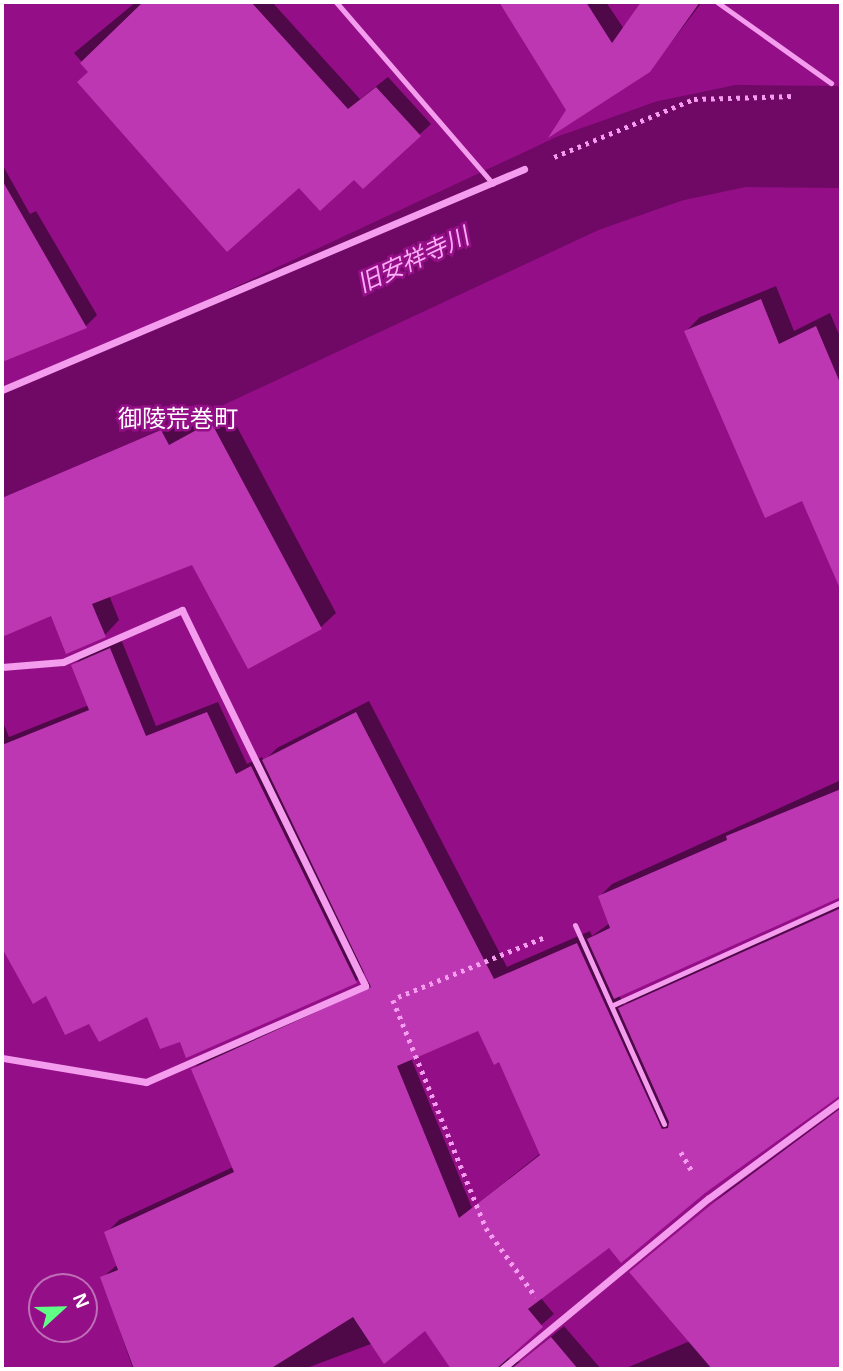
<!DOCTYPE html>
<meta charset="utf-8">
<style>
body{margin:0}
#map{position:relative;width:843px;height:1371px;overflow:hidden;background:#940f87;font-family:Helvetica,"Noto Sans JP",sans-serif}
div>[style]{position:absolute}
.shadow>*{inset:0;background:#0007}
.river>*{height:102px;margin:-51px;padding:0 51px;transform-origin:51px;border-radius:51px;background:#700965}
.building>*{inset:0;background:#bd37b2}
.path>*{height:4.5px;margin-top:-2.25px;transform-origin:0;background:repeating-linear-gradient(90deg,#f49ced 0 3.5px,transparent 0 8.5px)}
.lane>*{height:5px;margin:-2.5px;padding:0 2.5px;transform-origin:2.5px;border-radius:2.5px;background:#f49ced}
.street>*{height:7px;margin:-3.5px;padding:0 3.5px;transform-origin:3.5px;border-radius:3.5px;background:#f49ced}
span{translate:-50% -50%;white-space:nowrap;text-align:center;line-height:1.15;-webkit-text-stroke:5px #940f87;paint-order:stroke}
.water-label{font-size:24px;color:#fbacf6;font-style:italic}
.neighbourhood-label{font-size:24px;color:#fff}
.frame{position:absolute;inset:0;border:4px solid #fff;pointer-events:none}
.north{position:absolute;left:28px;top:1273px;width:70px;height:70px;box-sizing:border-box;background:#940f87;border:2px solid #bf6fb7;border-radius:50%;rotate:68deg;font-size:19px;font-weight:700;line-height:28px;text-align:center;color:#fff}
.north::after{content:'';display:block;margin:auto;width:24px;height:32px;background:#5fff86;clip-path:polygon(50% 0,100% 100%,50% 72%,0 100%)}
</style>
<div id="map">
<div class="shadow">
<div style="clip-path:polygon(136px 2px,272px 2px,360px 99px,388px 77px,431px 124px,419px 135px,299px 186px,90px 71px,74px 53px)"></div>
<div style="clip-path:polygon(499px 2px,606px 2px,624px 29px,643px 2px,702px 2px,650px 70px,568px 110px)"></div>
<div style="clip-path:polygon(2px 164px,30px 214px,36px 211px,97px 315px,86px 326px,2px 355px)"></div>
<div style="clip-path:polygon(776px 286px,794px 331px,830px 313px,841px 339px,841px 530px,821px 539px,803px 499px,686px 331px,700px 317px)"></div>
<div style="clip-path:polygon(227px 408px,336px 613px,321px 627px,249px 667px,192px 563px,109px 595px,119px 620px,105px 635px,52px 613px,2px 636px,2px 492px,176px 417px,184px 431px)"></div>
<div style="clip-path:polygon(evenodd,121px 639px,156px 726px,218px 702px,247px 764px,262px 757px,264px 761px,277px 748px,369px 701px,507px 967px,590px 931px,592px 936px,610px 923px,600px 896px,612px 884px,841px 780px,841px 896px,619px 995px,624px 1005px,633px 996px,841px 902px,841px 1095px,609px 1246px,540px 1297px,554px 1314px,510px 1352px,509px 1360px,520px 1362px,564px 1326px,601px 1369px,453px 1369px,403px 1297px,387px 1338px,304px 1369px,133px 1369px,102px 1278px,118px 1264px,106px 1233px,119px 1220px,233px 1167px,193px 1069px,206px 1057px,370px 982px,365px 972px,356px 981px,181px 1040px,148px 1014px,89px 1022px,47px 994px,34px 1001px,2px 945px,2px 720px,9px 737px,89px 705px,73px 666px,84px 655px,121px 639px,479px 1028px,500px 1060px,541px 1153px,472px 1208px,411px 1058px,479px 1028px)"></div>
<div style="clip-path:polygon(841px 1107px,841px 1369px,624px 1369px,690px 1341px,631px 1272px,727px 1191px)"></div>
</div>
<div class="river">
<div style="left:2px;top:447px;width:213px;rotate:-23.8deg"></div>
<div style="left:197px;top:361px;width:418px;rotate:-25deg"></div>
<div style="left:576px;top:184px;width:99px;rotate:-19.5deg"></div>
<div style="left:669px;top:151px;width:74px;rotate:-11.8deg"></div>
<div style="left:741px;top:136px;width:100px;rotate:0.6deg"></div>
</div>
<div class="building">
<div style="clip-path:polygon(143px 2px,251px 2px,348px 109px,376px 87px,421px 136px,363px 189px,354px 180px,320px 211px,299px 188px,227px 252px,77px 82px,88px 72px,80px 63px)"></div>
<div style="clip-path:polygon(499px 2px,586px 2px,612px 43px,641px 2px,700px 2px,650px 72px,548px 138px,566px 110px)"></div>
<div style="clip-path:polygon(2px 180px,87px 328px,2px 362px)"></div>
<div style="clip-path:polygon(761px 299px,779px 344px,816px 326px,841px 385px,841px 591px,802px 501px,765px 518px,684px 331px)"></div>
<div style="clip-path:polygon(211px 422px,322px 629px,248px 669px,192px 565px,92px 604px,106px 637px,66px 654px,51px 616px,2px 637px,2px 498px,161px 430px,169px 445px)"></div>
<div style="clip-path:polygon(110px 648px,146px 736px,207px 712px,236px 774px,251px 766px,357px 983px,186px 1058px,180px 1042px,160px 1049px,147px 1017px,99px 1042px,89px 1024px,65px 1035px,46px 996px,33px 1004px,2px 948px,2px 745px,89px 710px,71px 665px)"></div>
<div style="clip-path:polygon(evenodd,356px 712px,494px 979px,577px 943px,662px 1129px,668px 1128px,669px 1122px,618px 1008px,841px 908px,841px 1095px,705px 1193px,621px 1263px,609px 1248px,528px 1309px,543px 1327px,496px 1369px,451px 1369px,425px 1331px,384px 1364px,353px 1317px,270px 1369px,134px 1369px,100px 1277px,118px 1270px,104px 1232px,234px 1172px,191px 1069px,371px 987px,262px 760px,356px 712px,478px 1031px,494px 1065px,499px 1062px,540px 1155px,459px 1218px,397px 1066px,478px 1031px)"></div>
<div style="clip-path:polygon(841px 789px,841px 897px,614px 999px,587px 939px,610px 928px,598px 896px,727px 840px,726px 836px)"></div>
<div style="clip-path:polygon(841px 1108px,841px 1369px,712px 1369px,629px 1272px,713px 1203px)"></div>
<div style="clip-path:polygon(551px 1337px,578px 1369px,511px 1369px)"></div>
</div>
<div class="path">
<div style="left:554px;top:157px;width:152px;rotate:-22.5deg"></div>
<div style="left:694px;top:99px;width:99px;rotate:-1.7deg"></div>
<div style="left:398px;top:997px;width:159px;rotate:-22.2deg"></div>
<div style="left:393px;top:1000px;width:246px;rotate:67.8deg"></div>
<div style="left:486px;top:1228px;width:85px;rotate:54.1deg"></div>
<div style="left:681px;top:1152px;width:22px;rotate:60deg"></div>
</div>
<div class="lane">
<div style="left:336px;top:2px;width:240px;rotate:49.2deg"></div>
<div style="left:717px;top:2px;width:140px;rotate:35.4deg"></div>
<div style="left:575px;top:925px;width:218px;rotate:65.9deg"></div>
<div style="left:613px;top:1005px;width:250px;rotate:-24.3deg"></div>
</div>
<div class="street">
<div style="left:2px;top:390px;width:567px;rotate:-22.95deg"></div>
<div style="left:2px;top:667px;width:61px;rotate:-4.7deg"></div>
<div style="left:63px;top:662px;width:130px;rotate:-23.6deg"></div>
<div style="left:182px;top:610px;width:418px;rotate:64deg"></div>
<div style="left:365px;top:986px;width:239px;rotate:156.3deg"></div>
<div style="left:146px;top:1082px;width:146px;rotate:-170.5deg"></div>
<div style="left:502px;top:1369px;width:268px;rotate:-39.6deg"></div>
<div style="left:709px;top:1198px;width:164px;rotate:-36.3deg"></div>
</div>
<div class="water-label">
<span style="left:413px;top:260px;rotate:-25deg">旧安祥寺川</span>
</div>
<div class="neighbourhood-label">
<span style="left:178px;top:419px">御陵荒巻町</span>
</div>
<div class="frame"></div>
<div class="north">N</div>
</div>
